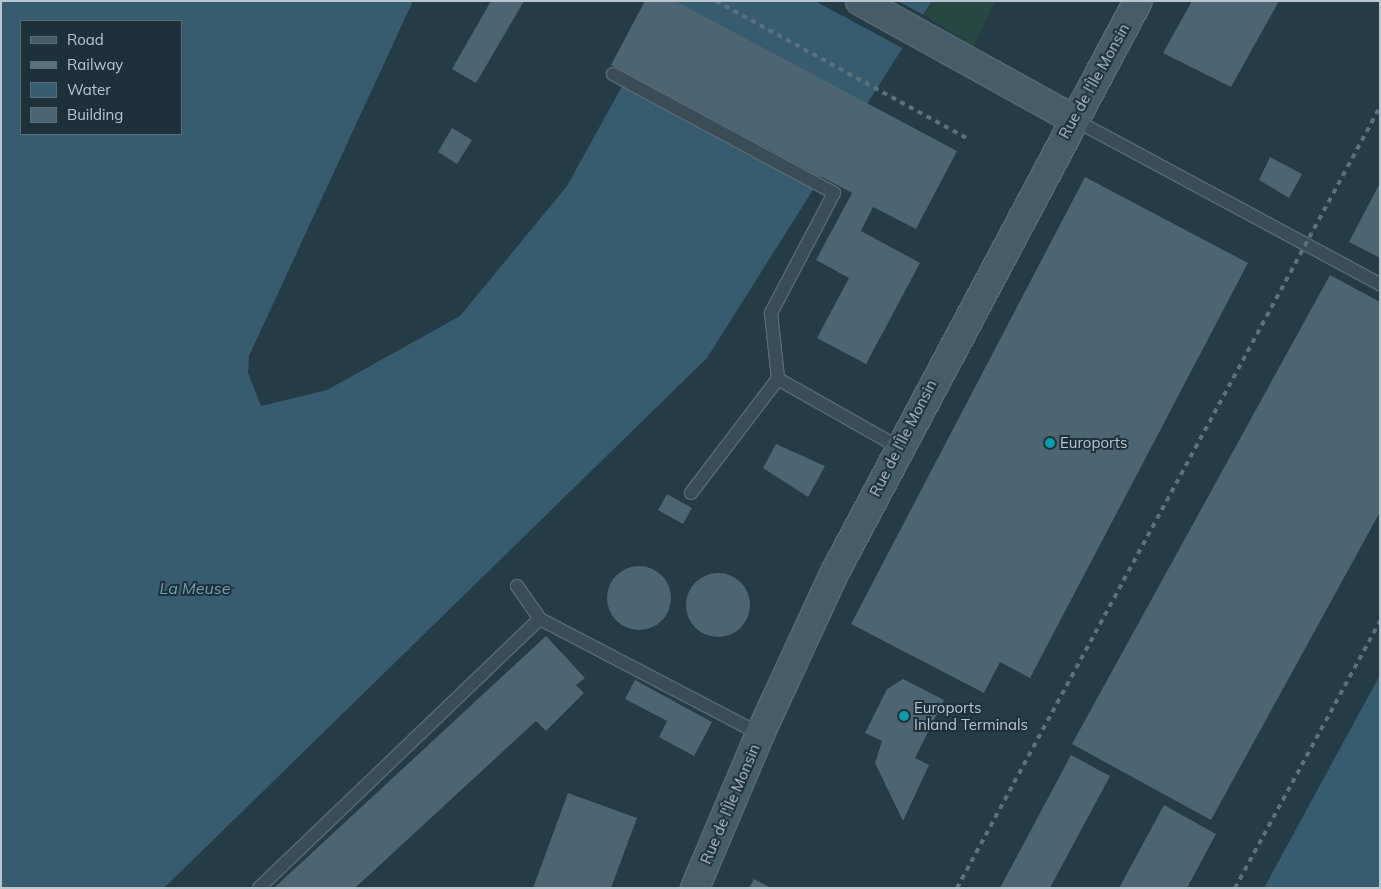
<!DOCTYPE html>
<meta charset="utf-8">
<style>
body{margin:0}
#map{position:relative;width:1381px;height:889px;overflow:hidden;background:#253b46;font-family:Mulish,sans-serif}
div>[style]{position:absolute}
.green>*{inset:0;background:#274743}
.water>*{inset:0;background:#375b6f}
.pier>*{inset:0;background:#253b46}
.building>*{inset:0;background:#4d6572}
.round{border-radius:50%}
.roads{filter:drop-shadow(1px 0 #586973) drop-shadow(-1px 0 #586973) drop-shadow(0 1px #586973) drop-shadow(0 -1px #586973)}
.lane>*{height:12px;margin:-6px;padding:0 6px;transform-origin:6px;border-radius:6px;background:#3a4c55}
.secondary>*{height:28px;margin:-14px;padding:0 14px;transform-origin:14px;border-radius:14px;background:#475c69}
.rail>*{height:4px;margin-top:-2px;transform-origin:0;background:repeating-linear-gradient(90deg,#5b717d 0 5px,transparent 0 10px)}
.dots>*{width:14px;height:14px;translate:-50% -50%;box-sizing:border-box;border:2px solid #1e313b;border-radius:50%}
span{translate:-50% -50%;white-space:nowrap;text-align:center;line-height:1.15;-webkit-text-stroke:4px #1e313b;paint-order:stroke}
.street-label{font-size:15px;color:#b7c6cf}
.poi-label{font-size:15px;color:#b7c6cf}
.left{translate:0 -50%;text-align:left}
.water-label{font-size:16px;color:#749fb5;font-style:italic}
.frame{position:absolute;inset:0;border:2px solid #b7c6cf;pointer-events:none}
.legend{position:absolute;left:20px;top:20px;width:162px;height:115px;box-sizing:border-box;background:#1e313b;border:1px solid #5b6d76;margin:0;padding:6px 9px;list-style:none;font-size:15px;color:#b7c6cf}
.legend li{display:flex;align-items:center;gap:10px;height:25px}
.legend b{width:25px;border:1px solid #5b6d76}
</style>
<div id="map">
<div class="green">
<div style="clip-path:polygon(932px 1px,995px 1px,974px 46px,925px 16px)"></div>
</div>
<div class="water">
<div style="clip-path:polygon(evenodd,1px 1px,413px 1px,249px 356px,248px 373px,261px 406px,327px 390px,460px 316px,567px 186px,669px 1px,932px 1px,707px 358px,164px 888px,1px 888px,1px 1px,21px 21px,181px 21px,181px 134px,21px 134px,21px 21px)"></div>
<div style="clip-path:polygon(1380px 675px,1380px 888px,1264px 888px)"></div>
</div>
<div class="pier">
<div style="clip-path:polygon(815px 1px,898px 1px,927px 17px,906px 50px)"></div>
</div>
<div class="building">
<div style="clip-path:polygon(491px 1px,524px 1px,476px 83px,452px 69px)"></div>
<div style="clip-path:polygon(645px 1px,675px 1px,957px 151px,916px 229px,873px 207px,861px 231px,920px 263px,866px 364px,817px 338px,849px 278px,816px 260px,852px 193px,611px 65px)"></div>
<div style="clip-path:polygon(1192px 1px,1279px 1px,1231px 87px,1163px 53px)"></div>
<div style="clip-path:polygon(452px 128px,472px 140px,457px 164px,438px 152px)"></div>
<div style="clip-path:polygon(1270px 157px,1302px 174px,1289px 198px,1259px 180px)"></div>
<div style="clip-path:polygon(1085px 177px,1248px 263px,1030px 678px,1000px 662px,984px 693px,851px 624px)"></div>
<div style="clip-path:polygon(1380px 183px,1380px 258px,1349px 242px)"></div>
<div style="clip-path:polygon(1330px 275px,1380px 302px,1380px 512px,1211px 820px,1072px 744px)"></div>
<div style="clip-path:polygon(776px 444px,825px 466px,808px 497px,763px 468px)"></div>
<div style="clip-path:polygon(667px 494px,692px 508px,683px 524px,658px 510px)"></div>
<div class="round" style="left:607px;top:566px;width:64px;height:64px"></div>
<div class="round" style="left:686px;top:573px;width:64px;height:64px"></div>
<div style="clip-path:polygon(546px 636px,585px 678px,576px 685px,584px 693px,546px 731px,536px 721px,355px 888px,274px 888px)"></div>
<div style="clip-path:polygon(903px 679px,944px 700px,915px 758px,929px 765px,903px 821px,875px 763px,882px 741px,865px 733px,887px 689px)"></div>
<div style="clip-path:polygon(635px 680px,712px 722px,694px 756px,659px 737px,667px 721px,625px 699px)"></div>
<div style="clip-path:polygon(1071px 755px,1110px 776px,1050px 888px,1000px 888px)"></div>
<div style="clip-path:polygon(568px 793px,637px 818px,611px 888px,533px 888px)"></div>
<div style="clip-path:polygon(1164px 805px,1216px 834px,1187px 888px,1119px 888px)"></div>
<div style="clip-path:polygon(754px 879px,771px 888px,749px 888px)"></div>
</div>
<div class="roads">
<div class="lane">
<div style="left:613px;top:74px;width:251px;rotate:28.3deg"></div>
<div style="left:834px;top:193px;width:136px;rotate:117.7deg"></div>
<div style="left:771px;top:313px;width:66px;rotate:83.9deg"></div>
<div style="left:1073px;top:119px;width:349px;rotate:28.3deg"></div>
<div style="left:691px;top:493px;width:143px;rotate:-52.7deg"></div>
<div style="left:778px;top:379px;width:138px;rotate:29.5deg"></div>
<div style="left:517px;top:586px;width:40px;rotate:55.1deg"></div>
<div style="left:259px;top:888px;width:389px;rotate:-43.8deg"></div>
<div style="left:540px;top:619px;width:248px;rotate:27.6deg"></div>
</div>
<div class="secondary">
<div style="left:860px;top:1px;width:244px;rotate:29deg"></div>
<div style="left:695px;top:888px;width:167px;rotate:-67.1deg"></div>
<div style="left:760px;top:734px;width:179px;rotate:-65.2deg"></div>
<div style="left:835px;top:572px;width:646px;rotate:-62.05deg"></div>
</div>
</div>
<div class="rail">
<div style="left:716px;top:1px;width:285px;rotate:28.7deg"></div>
<div style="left:957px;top:888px;width:888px;rotate:-61.56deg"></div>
<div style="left:1235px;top:888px;width:304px;rotate:-61.5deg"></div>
</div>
<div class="dots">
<div style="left:1050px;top:443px;background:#0f9aa8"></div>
<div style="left:904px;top:716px;background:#0f9aa8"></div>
</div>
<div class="street-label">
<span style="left:1094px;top:81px;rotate:-61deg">Rue de l'Île Monsin</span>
<span style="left:903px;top:438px;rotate:-63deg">Rue de l'Île Monsin</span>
<span style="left:730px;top:804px;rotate:-67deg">Rue de l'Île Monsin</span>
</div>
<div class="poi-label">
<span class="left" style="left:1060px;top:443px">Euroports</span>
<span class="left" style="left:914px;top:716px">Euroports<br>Inland Terminals</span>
</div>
<div class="water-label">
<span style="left:195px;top:588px">La Meuse</span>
</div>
<div class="frame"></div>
<ul class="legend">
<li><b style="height:6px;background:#475c69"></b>Road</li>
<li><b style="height:6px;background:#5b717d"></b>Railway</li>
<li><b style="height:14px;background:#375b6f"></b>Water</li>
<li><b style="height:14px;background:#4d6572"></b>Building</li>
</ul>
</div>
